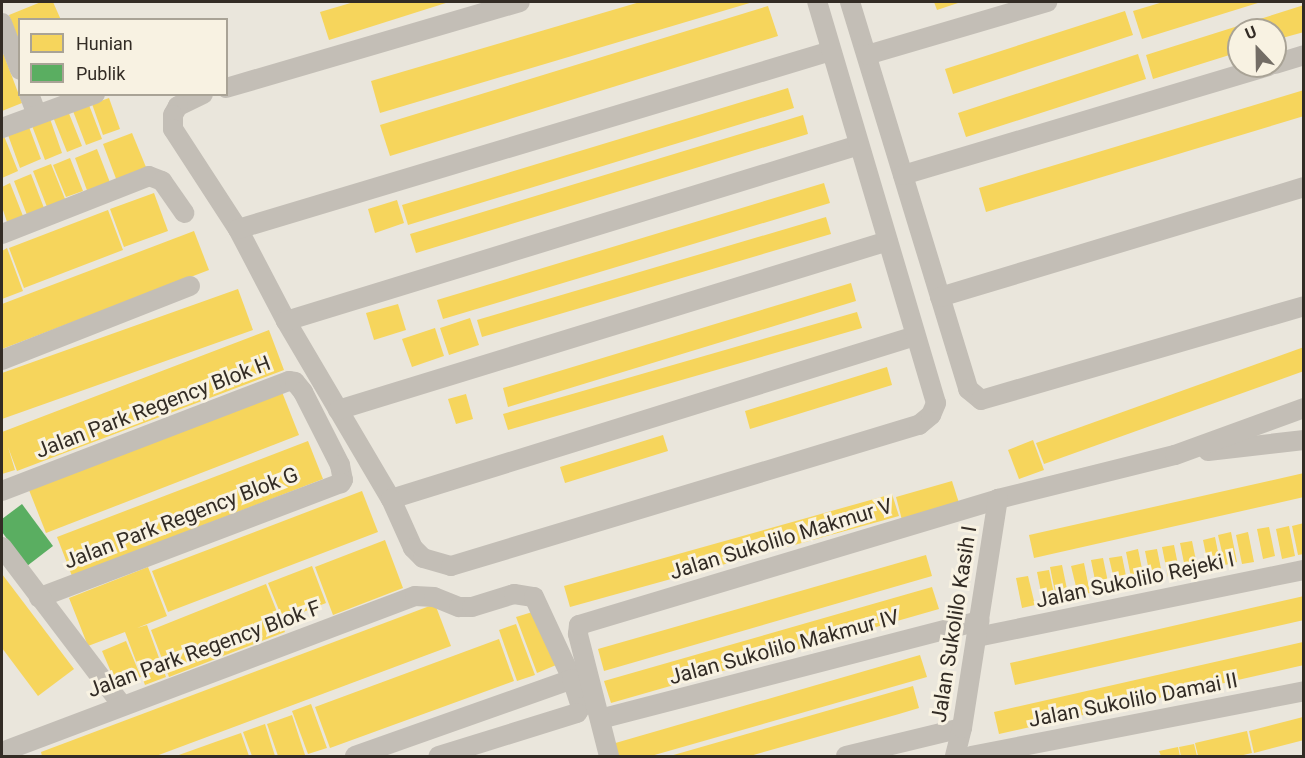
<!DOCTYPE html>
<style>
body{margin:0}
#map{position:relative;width:1305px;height:758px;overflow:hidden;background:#eae6dc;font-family:Roboto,sans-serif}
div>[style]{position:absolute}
.homes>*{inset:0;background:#f6d55c}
.public>*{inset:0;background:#5aae61}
.street>*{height:20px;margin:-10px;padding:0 10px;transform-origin:10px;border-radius:10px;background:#c3beb6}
span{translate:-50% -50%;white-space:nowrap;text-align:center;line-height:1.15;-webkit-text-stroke:6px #f8f2e2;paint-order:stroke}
.street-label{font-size:21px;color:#332c25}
.frame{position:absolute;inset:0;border:3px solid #332c25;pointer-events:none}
.legend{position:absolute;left:18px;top:18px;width:210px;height:78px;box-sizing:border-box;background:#f8f2e2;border:2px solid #a9a396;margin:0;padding:8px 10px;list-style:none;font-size:18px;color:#332c25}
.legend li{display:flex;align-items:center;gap:12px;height:30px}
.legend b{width:30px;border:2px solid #a9a396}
.north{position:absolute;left:1227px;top:18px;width:60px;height:60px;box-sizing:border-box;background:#f8f2e2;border:2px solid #a9a396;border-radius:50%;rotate:338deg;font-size:16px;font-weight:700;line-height:24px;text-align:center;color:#332c25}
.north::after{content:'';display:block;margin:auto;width:21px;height:27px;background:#736d65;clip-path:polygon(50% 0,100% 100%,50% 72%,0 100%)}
</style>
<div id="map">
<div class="homes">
<div style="clip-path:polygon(41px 2px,53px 2px,61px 20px,20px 20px,19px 41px,9px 15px)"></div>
<div style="clip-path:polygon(354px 2px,449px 2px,329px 40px,320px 12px)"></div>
<div style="clip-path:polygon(640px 2px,753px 2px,380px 113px,371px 81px)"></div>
<div style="clip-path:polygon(934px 2px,961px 2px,937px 10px)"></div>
<div style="clip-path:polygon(1163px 2px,1261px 2px,1142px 39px,1133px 11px)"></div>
<div style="clip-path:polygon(1304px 5px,1304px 32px,1275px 40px,1275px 30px,1239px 30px,1239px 52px,1153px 79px,1146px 55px)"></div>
<div style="clip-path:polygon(768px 6px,778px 36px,390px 156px,380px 125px)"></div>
<div style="clip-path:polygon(1125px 11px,1133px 35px,953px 94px,945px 69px)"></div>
<div style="clip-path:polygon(2px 50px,22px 103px,2px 111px)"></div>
<div style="clip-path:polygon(1138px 54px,1146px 79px,966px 137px,958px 113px)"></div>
<div style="clip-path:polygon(788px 88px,794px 108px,408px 225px,402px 205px)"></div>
<div style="clip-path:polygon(1304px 90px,1304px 116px,986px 212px,979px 188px)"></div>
<div style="clip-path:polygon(109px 98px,120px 129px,103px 135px,92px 104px)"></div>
<div style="clip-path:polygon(89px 105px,102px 139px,86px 145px,73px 111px)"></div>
<div style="clip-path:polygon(68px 111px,82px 146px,67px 152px,53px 117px)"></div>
<div style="clip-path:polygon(803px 115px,808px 134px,416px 253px,410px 234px)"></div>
<div style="clip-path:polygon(49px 116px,62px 153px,45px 160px,31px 123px)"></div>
<div style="clip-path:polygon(29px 127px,41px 159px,20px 168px,8px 135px)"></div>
<div style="clip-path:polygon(132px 133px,148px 172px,118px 184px,103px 144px)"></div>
<div style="clip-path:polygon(4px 136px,18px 171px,2px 178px,2px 137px)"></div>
<div style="clip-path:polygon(97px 149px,111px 185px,88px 193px,75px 158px)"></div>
<div style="clip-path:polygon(70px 158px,83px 191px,66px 197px,53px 165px)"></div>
<div style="clip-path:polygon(51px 164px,65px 199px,47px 207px,33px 171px)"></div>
<div style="clip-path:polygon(31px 174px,44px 208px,27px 215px,14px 181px)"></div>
<div style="clip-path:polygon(10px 183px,23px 216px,7px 222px,2px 207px,2px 187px)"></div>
<div style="clip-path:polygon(824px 183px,830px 203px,443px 319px,437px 300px)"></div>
<div style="clip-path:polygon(154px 193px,168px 231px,124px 247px,110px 209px)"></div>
<div style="clip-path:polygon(397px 200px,404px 223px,375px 233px,368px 209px)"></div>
<div style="clip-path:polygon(108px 210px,123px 250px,24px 288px,9px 248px)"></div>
<div style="clip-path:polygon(826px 217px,831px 234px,482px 337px,477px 320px)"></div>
<div style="clip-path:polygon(194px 231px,209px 270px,2px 349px,2px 304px)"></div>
<div style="clip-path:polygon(7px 248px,23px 291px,2px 299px,2px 251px)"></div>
<div style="clip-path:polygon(851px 283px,856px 301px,508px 407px,503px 388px)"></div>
<div style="clip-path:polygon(238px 289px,253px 330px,2px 419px,2px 373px)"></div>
<div style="clip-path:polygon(398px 304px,406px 330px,374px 340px,366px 313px)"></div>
<div style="clip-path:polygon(857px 312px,862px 328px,508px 430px,503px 414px)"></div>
<div style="clip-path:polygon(470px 318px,479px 345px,449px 355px,440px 328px)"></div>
<div style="clip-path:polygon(435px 328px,444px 356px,412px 367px,402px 339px)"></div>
<div style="clip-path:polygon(269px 330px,284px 370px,17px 471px,8px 447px,15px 470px,2px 474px,2px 432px)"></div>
<div style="clip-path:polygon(1304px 347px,1304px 371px,1044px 464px,1036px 443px)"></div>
<div style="clip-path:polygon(887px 367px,892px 385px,750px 429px,745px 411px)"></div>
<div style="clip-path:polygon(282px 392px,299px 435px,46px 533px,29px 490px)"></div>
<div style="clip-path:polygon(466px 394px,473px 419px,456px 424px,448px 399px)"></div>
<div style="clip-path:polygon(663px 435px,668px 451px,565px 483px,560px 467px)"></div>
<div style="clip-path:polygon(1033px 440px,1044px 470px,1019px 479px,1008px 450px)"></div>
<div style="clip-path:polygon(308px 441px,323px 479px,72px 576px,57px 537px)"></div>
<div style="clip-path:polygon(1304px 473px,1304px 497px,1034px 558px,1029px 535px)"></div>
<div style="clip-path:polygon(952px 481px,959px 503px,902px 520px,896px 497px)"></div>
<div style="clip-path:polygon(362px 491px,378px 532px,168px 612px,152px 571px)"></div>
<div style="clip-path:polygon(892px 494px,899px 516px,570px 607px,564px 586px)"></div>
<div style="clip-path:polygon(1304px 523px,1304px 554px,1298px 555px,1292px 526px)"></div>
<div style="clip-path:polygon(1289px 526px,1295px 556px,1282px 559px,1276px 529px)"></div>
<div style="clip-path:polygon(1269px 527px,1275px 556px,1263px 559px,1257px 529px)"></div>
<div style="clip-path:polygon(1231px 532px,1237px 562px,1225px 565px,1218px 535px)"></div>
<div style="clip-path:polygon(1248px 532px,1254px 562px,1242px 564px,1236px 535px)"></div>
<div style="clip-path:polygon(1215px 537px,1221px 567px,1209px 569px,1203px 540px)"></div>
<div style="clip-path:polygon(385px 540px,403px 588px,333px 615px,315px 567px)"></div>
<div style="clip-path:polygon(1192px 541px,1198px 570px,1186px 573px,1180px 543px)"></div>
<div style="clip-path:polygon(1174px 545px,1180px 575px,1168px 577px,1162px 547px)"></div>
<div style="clip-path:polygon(1138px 549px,1144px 579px,1132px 582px,1126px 552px)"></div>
<div style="clip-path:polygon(1157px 549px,1163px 579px,1151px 581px,1145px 551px)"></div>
<div style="clip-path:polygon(926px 555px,932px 576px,604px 671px,598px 649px)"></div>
<div style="clip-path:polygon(1122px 556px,1128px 586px,1116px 588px,1109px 558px)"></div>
<div style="clip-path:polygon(1103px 558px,1109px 587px,1097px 590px,1091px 560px)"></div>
<div style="clip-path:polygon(1084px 563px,1090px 593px,1078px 595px,1071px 566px)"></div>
<div style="clip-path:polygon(1062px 565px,1068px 594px,1056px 597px,1050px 567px)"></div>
<div style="clip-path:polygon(312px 566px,326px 603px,283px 620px,268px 583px)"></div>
<div style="clip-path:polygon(148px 567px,167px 616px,137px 628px,147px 625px,166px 677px,145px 685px,125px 632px,88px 646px,69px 598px)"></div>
<div style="clip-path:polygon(1049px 570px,1055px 599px,1043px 602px,1037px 572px)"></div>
<div style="clip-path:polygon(2px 574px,74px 669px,38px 696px,2px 648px)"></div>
<div style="clip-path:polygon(1028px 576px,1035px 605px,1022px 608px,1016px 578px)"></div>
<div style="clip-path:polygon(266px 584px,285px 632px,169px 677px,151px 630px)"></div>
<div style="clip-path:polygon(932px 587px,939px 609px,611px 703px,604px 681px)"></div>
<div style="clip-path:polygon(1304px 596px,1304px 620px,1015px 685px,1010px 663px)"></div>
<div style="clip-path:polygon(435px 604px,451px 646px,156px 756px,42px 756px,41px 752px)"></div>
<div style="clip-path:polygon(539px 610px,561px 663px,537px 673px,516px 617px)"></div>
<div style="clip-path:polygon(516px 624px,535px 675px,517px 681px,499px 630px)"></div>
<div style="clip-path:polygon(499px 639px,514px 681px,330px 748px,315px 707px)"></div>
<div style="clip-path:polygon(126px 641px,141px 677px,117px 686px,102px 651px)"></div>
<div style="clip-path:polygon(1303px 642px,1304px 665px,999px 734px,994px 712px)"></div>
<div style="clip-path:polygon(920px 655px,927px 677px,651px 756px,615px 756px,612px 744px)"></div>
<div style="clip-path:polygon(913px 686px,919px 708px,899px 714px,750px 756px,670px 756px)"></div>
<div style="clip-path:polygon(311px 704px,327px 748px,308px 754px,292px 711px)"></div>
<div style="clip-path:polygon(292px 715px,305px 755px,278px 756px,267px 724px)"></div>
<div style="clip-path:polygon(1303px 717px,1304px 740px,1254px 753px,1249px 731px)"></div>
<div style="clip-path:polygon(265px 724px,275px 756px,252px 756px,243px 732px)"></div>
<div style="clip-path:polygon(1247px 731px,1252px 753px,1239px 756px,1198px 756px,1195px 743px)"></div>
<div style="clip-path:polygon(241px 733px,249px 756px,176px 756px,218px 741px)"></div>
<div style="clip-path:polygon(1194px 744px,1197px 756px,1181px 756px,1179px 747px)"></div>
<div style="clip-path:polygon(1178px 747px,1180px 756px,1161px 756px,1159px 751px)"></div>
</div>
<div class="public">
<div style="clip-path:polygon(22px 504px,53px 546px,27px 566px,2px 532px,2px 519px)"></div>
</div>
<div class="street">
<div style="left:850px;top:2px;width:405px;rotate:73deg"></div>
<div style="left:968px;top:389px;width:17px;rotate:40deg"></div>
<div style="left:981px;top:400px;width:336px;rotate:-16.2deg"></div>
<div style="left:2px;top:23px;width:50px;rotate:69deg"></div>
<div style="left:867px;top:55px;width:188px;rotate:-16.4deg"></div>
<div style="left:1275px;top:64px;width:30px;rotate:-17deg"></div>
<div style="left:226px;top:88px;width:306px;rotate:-16.3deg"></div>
<div style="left:29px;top:94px;width:22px;rotate:69deg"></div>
<div style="left:203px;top:94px;width:28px;rotate:154deg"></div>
<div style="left:178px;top:106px;width:10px;rotate:119deg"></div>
<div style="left:173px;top:115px;width:14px;rotate:90deg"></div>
<div style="left:173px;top:129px;width:119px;rotate:57deg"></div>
<div style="left:238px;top:229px;width:104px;rotate:62.4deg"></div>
<div style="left:286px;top:321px;width:207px;rotate:59.5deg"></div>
<div style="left:391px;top:499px;width:549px;rotate:-17.28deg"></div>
<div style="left:2px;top:128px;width:99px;rotate:-20.1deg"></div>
<div style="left:903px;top:175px;width:381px;rotate:-16.6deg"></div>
<div style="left:238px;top:229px;width:619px;rotate:-16.71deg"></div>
<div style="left:2px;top:234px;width:158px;rotate:-21.5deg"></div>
<div style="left:149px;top:176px;width:14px;rotate:21deg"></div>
<div style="left:162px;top:181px;width:39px;rotate:55deg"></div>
<div style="left:940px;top:297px;width:380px;rotate:-16.8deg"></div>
<div style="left:286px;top:321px;width:599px;rotate:-17.07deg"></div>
<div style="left:2px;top:360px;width:202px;rotate:-21.5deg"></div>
<div style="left:338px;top:410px;width:575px;rotate:-17.08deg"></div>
<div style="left:1208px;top:451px;width:97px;rotate:-6.5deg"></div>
<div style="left:2px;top:491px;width:307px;rotate:-21deg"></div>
<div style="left:289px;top:381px;width:6px;rotate:9deg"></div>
<div style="left:295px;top:382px;width:13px;rotate:51deg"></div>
<div style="left:303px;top:392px;width:82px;rotate:63.1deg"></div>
<div style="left:340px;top:465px;width:15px;rotate:79deg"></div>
<div style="left:343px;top:480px;width:4px;rotate:124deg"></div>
<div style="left:341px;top:483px;width:323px;rotate:159.2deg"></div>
<div style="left:391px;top:499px;width:54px;rotate:65.8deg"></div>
<div style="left:413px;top:548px;width:14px;rotate:45deg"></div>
<div style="left:423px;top:558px;width:29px;rotate:16deg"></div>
<div style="left:451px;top:566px;width:489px;rotate:-16.8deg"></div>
<div style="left:919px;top:425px;width:16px;rotate:-40deg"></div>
<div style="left:931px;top:415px;width:13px;rotate:-67deg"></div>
<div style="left:936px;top:403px;width:418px;rotate:-106.5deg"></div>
<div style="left:2px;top:547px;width:198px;rotate:52.8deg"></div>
<div style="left:977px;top:637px;width:334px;rotate:-11.6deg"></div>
<div style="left:600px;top:719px;width:392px;rotate:-14.5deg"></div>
<div style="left:2px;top:752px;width:441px;rotate:-20.7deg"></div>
<div style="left:415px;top:596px;width:19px;rotate:3deg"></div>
<div style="left:434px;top:597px;width:27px;rotate:22deg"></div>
<div style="left:459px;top:607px;width:13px"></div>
<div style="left:472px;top:607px;width:44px;rotate:-17.2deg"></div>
<div style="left:514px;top:594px;width:20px;rotate:9deg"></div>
<div style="left:534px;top:597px;width:90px;rotate:65.1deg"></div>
<div style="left:355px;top:756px;width:230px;rotate:-19.5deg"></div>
<div style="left:572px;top:679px;width:29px;rotate:72deg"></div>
<div style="left:581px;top:707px;width:7px;rotate:124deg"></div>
<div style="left:577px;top:713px;width:145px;rotate:162.7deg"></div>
<div style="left:609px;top:756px;width:126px;rotate:-104.3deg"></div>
<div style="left:578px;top:634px;width:9px;rotate:-84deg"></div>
<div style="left:579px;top:625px;width:438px;rotate:-16.7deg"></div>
<div style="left:998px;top:499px;width:182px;rotate:-14deg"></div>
<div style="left:1175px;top:455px;width:137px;rotate:-20deg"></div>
<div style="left:846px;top:756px;width:119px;rotate:-13.6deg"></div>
<div style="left:955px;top:756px;width:29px;rotate:-76deg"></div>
<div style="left:962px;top:728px;width:232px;rotate:-81.1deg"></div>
<div style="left:971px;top:756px;width:339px;rotate:-11deg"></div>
</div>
<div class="street-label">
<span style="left:153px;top:407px;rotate:-21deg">Jalan Park Regency Blok H</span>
<span style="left:181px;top:518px;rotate:-21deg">Jalan Park Regency Blok G</span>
<span style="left:781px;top:539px;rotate:-17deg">Jalan Sukolilo Makmur V</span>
<span style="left:1135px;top:580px;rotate:-12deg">Jalan Sukolilo Rejeki I</span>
<span style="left:954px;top:624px;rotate:-81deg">Jalan Sukolilo Kasih I</span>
<span style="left:784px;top:647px;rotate:-15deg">Jalan Sukolilo Makmur IV</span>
<span style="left:204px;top:649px;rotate:-20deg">Jalan Park Regency Blok F</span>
<span style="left:1133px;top:700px;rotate:-11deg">Jalan Sukolilo Damai II</span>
</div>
<div class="frame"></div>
<ul class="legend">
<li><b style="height:16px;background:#f6d55c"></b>Hunian</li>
<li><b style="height:16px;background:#5aae61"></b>Publik</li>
</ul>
<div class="north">U</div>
</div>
